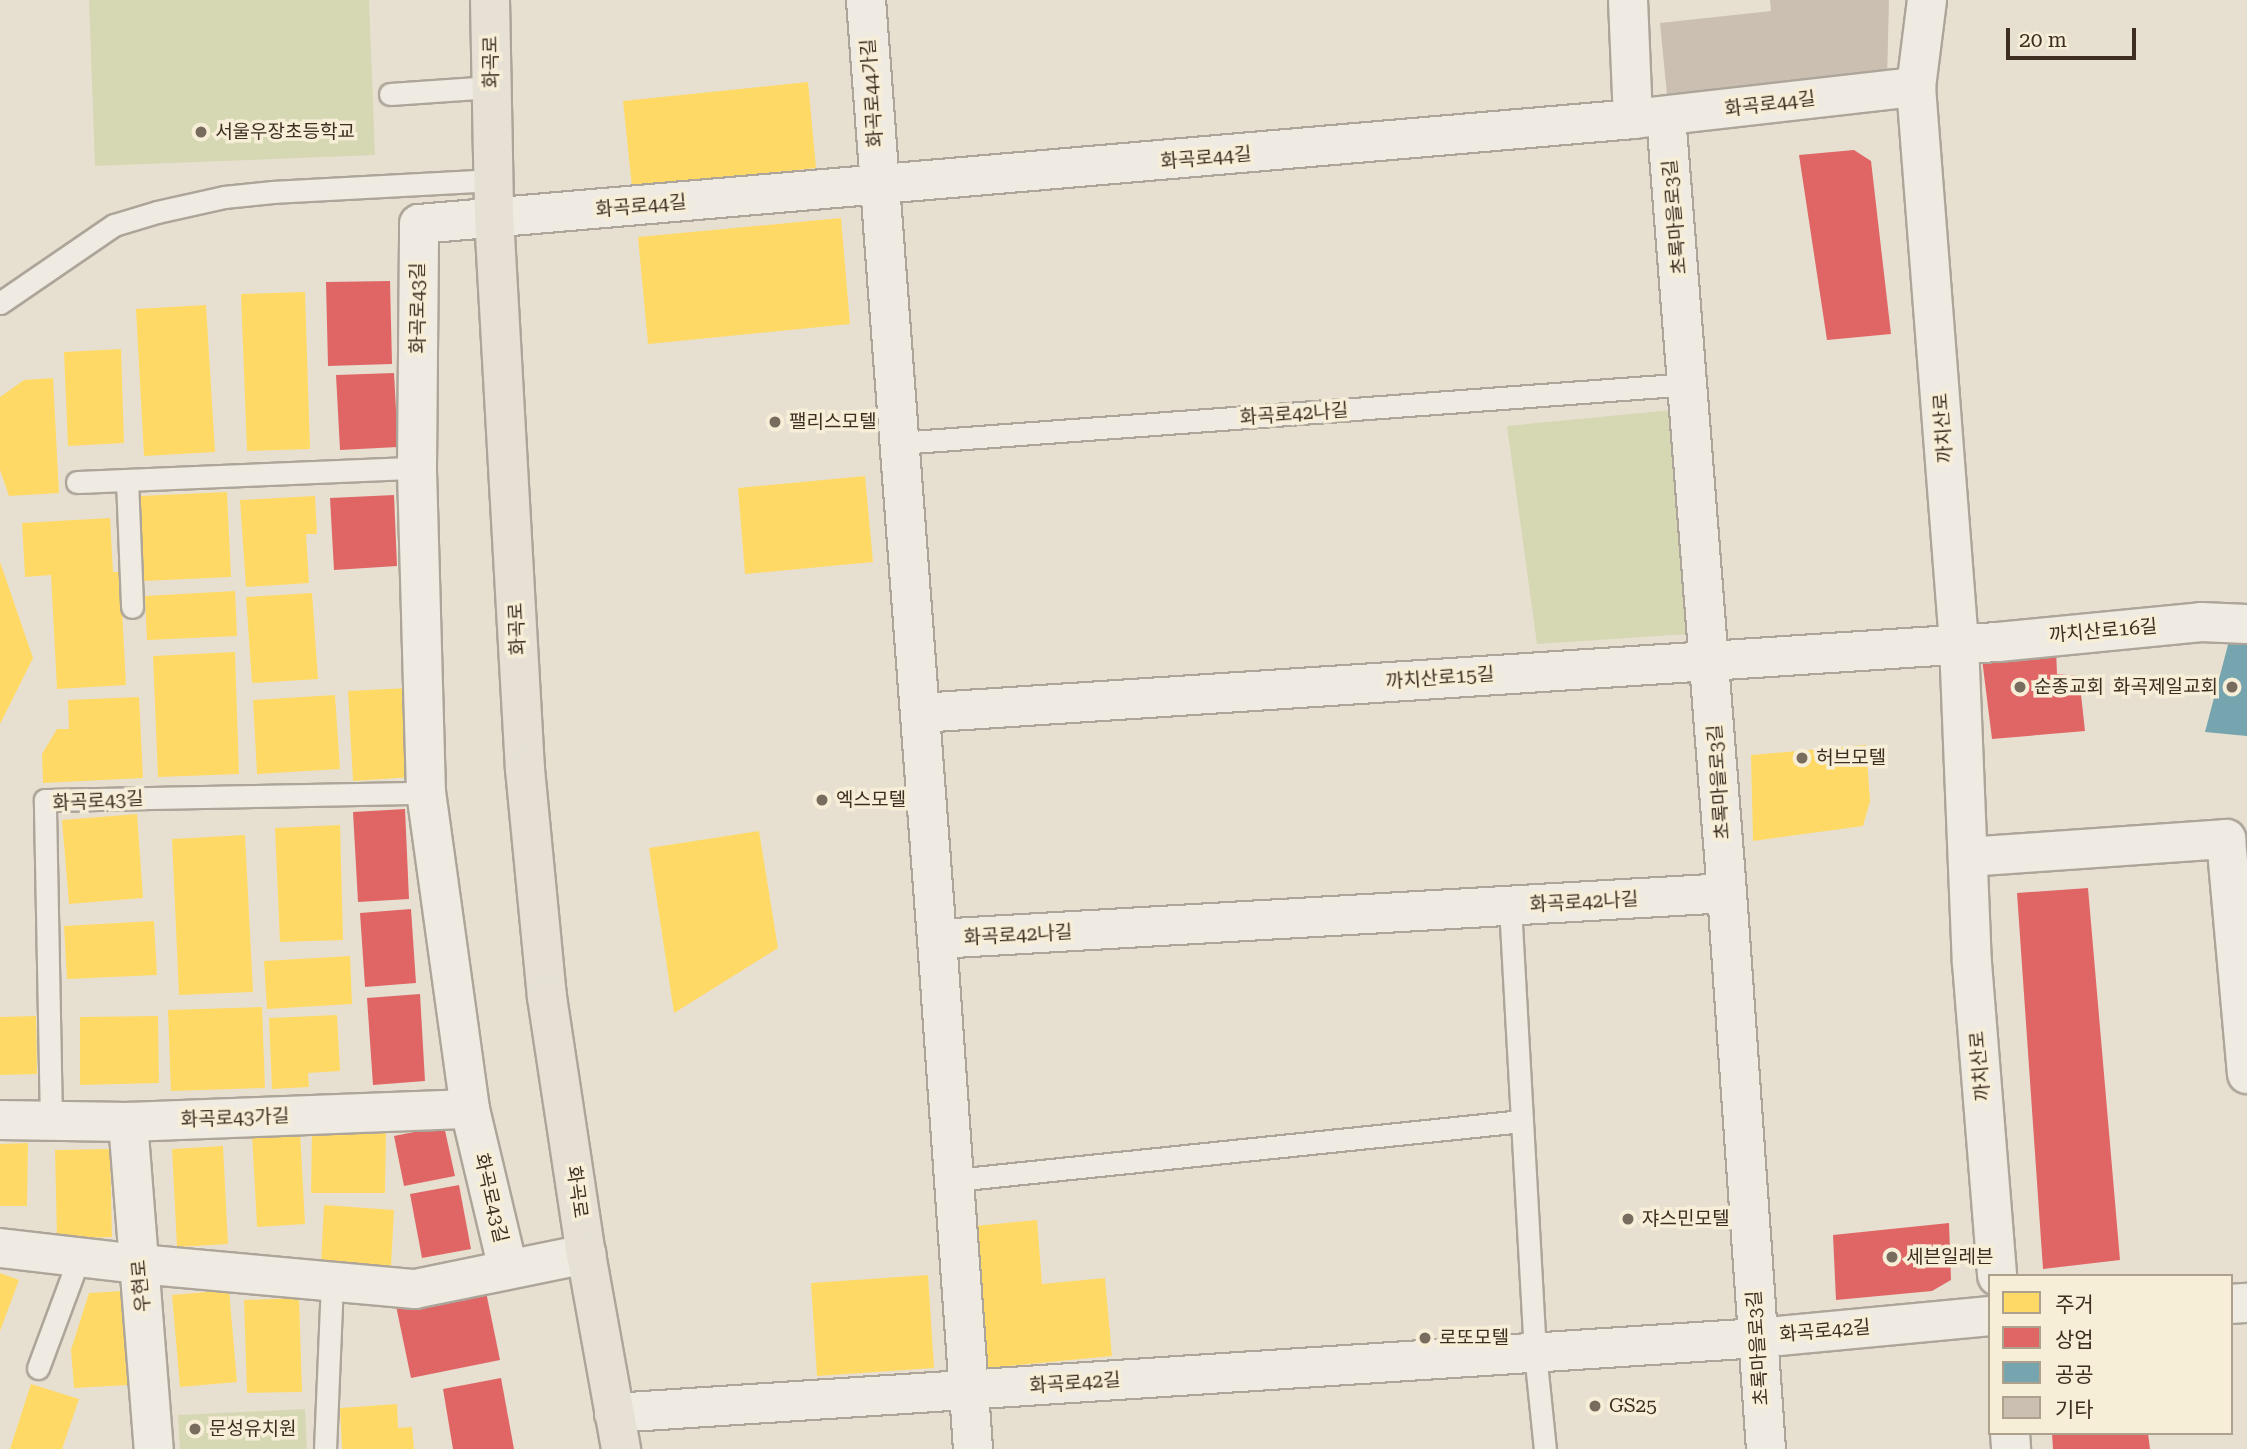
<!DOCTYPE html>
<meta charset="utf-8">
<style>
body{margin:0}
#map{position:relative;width:2247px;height:1449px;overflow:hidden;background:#e7e0d1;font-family:"Roboto Serif","Noto Sans KR",serif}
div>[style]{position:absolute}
.green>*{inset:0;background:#d6d7b3}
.homes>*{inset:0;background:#ffd966}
.shops>*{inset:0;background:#e06666}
.public>*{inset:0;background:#76a5af}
.building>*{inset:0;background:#cbbfb2}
.roads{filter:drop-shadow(2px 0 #ada599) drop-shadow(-2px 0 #ada599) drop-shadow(0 2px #ada599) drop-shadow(0 -2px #ada599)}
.lane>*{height:21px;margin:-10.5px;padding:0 10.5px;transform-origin:10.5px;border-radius:10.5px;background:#efebe3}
.street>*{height:38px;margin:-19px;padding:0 19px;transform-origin:19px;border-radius:19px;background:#efebe3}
.secondary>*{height:38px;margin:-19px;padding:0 19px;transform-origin:19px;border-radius:19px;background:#efebe3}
.primary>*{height:38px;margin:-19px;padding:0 19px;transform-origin:19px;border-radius:19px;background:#e6e1d4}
.dots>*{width:19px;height:19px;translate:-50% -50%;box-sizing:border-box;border:4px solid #f7eed8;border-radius:50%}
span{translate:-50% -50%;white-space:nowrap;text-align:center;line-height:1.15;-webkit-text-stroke:7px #f7eed8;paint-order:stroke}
.street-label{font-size:19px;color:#3d2e20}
.poi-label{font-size:19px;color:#3d2e20}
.left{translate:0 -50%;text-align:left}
.right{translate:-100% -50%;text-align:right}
.legend{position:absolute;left:1988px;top:1274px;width:245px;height:161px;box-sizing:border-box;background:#f7eed8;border:2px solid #ada18e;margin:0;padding:9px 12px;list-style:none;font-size:21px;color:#3d2e20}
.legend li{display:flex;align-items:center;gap:14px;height:35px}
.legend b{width:35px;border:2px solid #ada18e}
.scale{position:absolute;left:2006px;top:28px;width:130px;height:32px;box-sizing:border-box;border:4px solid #3d2e20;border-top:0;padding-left:9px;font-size:21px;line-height:24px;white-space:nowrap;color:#3d2e20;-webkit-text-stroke:5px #f7eed8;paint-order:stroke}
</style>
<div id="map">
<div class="green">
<div style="clip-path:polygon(89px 0,369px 0,375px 155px,95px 166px)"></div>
<div style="clip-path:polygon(1672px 410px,1689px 634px,1537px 644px,1507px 426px)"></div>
<div style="clip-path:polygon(305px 1409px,307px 1449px,180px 1449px,178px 1415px)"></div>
</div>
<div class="homes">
<div style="clip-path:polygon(808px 82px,816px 168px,632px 187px,623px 101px)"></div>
<div style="clip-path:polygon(841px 218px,850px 324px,648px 344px,638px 237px)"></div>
<div style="clip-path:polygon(305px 292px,310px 449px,247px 451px,241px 294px)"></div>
<div style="clip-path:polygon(206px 305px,215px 452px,144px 456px,136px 309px)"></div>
<div style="clip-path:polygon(121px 349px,124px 443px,68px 446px,64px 352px)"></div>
<div style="clip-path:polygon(53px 378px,59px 493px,9px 496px,0 470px,0 397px,24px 380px)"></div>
<div style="clip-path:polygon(865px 476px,873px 562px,745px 574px,738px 488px)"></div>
<div style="clip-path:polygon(227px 492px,231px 577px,143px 581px,140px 496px)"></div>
<div style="clip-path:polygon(315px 496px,317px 534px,306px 534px,309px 583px,246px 587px,240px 500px)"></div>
<div style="clip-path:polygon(110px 518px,113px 572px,120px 572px,126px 685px,57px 689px,51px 575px,25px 577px,22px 523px)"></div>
<div style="clip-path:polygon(0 562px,33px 658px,0 724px)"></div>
<div style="clip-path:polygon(235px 591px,237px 636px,147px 640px,145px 596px)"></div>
<div style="clip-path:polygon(312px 593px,318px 679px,252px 683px,246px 597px)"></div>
<div style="clip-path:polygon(235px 652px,239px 774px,158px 777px,153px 656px)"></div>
<div style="clip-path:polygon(408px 688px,413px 777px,353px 781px,348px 691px)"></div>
<div style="clip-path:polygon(335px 695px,340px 769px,257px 774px,253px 700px)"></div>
<div style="clip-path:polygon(139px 697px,143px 778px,43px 783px,42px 754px,57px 729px,69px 729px,68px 700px)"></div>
<div style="clip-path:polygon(1866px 745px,1870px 801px,1863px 826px,1753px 841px,1751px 755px)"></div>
<div style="clip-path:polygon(137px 814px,143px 898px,69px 904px,62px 820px)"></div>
<div style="clip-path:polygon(340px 825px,343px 940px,280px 942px,275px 828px)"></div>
<div style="clip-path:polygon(759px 831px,778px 948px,674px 1013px,649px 848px)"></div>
<div style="clip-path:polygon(245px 835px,253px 992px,179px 995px,172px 839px)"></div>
<div style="clip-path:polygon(154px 921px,157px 975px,67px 979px,64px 926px)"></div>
<div style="clip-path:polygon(350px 956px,352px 1004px,267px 1009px,264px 961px)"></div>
<div style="clip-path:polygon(262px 1007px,265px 1088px,171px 1091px,168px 1010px)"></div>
<div style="clip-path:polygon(337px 1015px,340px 1071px,308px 1073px,309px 1087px,272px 1089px,269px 1018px)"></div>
<div style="clip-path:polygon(36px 1016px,37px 1074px,0 1075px,0 1017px)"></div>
<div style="clip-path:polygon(158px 1016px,159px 1083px,80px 1085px,80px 1017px)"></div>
<div style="clip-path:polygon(300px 1131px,305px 1224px,257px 1227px,252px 1134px)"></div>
<div style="clip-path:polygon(312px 1131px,386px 1131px,385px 1193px,311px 1193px)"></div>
<div style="clip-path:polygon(28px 1143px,27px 1206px,0 1206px,0 1144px)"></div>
<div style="clip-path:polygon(223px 1146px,228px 1244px,177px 1247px,172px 1149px)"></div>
<div style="clip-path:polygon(110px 1149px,112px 1237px,57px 1239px,55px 1150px)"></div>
<div style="clip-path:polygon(324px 1205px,394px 1210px,391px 1267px,321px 1263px)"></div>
<div style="clip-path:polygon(1037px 1220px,1042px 1284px,1105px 1278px,1112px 1356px,988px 1368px,975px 1226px)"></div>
<div style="clip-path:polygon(0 1273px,19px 1280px,0 1331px)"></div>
<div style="clip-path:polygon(928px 1275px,934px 1368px,817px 1376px,811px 1283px)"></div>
<div style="clip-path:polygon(229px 1290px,237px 1382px,180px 1387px,172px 1295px)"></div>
<div style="clip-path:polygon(123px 1291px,129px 1385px,74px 1388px,71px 1350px,89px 1293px)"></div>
<div style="clip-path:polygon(299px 1298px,302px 1392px,247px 1393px,244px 1300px)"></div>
<div style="clip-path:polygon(31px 1384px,79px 1399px,62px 1449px,10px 1449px)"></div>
<div style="clip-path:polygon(397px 1404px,398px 1428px,412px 1427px,414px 1449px,342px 1449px,340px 1408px)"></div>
</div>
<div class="shops">
<div style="clip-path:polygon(1854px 150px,1871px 161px,1891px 334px,1827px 340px,1799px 155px)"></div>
<div style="clip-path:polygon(390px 281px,392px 364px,328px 366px,326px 282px)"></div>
<div style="clip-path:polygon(394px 373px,398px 447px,340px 450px,336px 375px)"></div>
<div style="clip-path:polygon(394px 495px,397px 566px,334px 570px,330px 498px)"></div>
<div style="clip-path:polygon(2056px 649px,2057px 674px,2079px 676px,2085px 731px,1992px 739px,1982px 659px)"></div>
<div style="clip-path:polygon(405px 809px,409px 899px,358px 902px,353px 812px)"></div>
<div style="clip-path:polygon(2088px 888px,2120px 1260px,2043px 1269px,2017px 893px)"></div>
<div style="clip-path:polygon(411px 909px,416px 983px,365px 987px,360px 913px)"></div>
<div style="clip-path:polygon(420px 994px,425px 1081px,373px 1085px,367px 998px)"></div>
<div style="clip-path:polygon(444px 1126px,455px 1176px,404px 1186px,394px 1136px)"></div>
<div style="clip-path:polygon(459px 1185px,471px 1249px,422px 1258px,410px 1194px)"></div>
<div style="clip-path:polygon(1949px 1223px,1951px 1280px,1932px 1291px,1836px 1300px,1833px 1235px)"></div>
<div style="clip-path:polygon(484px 1282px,500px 1360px,411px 1378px,395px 1301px)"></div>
<div style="clip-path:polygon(501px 1378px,514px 1449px,453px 1449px,443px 1389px)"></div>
<div style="clip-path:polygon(2052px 1433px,2148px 1433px,2150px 1449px,2053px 1449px)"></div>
</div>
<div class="public">
<div style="clip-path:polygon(2229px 641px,2247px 641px,2247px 736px,2205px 732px)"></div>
</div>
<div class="building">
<div style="clip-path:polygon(1770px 0,1889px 0,1887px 81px,1667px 95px,1660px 23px,1771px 11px)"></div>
</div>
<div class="roads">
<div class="lane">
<div style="left:390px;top:94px;width:102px;rotate:-3.9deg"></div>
<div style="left:0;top:303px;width:138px;rotate:-34.4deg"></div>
<div style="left:114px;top:225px;width:45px;rotate:-16.8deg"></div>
<div style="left:157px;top:212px;width:69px;rotate:-12.6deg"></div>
<div style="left:224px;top:197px;width:49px;rotate:-5.8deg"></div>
<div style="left:273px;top:192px;width:221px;rotate:-3.1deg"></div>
<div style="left:899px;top:443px;width:792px;rotate:-4.27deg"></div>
<div style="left:127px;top:480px;width:127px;rotate:87.7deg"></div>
<div style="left:77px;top:482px;width:340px;rotate:-2.4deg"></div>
<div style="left:1510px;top:906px;width:448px;rotate:86.8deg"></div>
<div style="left:1535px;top:1353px;width:97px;rotate:84.1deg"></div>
<div style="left:51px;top:1121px;width:321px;rotate:-91.1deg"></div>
<div style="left:45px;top:800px;width:381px;rotate:-1.1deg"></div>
<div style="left:955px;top:1180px;width:570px;rotate:-5.94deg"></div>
<div style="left:38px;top:1368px;width:117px;rotate:-69.6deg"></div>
<div style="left:325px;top:1449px;width:167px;rotate:-87.6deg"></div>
</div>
<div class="street">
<div style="left:866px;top:0;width:942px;rotate:85.68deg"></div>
<div style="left:937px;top:939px;width:791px;rotate:-3.33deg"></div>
<div style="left:1628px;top:0;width:119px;rotate:87.6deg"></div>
<div style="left:1666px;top:116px;width:779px;rotate:85.51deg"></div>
<div style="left:1727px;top:893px;width:557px;rotate:85.99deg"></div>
<div style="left:920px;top:713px;width:1080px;rotate:-3.77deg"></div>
<div style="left:1998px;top:642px;width:204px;rotate:-5.6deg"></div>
<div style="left:2201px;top:622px;width:46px;rotate:2.5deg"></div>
<div style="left:1968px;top:857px;width:259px;rotate:-4deg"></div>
<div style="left:2226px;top:839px;width:236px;rotate:84.9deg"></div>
<div style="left:937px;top:939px;width:511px;rotate:85.96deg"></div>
<div style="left:0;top:1120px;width:128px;rotate:0.9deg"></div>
<div style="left:128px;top:1122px;width:342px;rotate:-2.2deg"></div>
<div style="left:128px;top:1122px;width:328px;rotate:85.5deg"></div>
<div style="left:0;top:1248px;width:140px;rotate:6.6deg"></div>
<div style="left:139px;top:1264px;width:277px;rotate:5.2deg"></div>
<div style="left:415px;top:1289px;width:175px;rotate:-11.6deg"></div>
<div style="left:508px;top:1269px;width:164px;rotate:-103.4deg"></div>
<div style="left:470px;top:1109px;width:319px;rotate:-97.9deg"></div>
<div style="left:426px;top:793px;width:325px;rotate:-91.6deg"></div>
<div style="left:417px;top:468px;width:244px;rotate:-89.5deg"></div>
<div style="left:419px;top:224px;width:1219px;rotate:-4.94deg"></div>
<div style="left:1633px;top:119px;width:285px;rotate:-6.5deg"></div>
<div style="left:2231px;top:1304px;width:16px;rotate:-4deg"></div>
<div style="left:614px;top:1413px;width:1146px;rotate:-3.75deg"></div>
<div style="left:1758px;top:1338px;width:233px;rotate:-5.4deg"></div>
</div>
<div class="secondary">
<div style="left:1927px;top:0;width:88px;rotate:97.2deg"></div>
<div style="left:1916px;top:87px;width:558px;rotate:85.58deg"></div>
<div style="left:1959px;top:643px;width:320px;rotate:87.7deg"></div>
<div style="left:1972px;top:963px;width:314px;rotate:85.4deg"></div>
<div style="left:2010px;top:1433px;width:16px;rotate:86deg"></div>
</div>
<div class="primary">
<div style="left:490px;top:0;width:217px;rotate:88.9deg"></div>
<div style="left:494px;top:217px;width:553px;rotate:86.79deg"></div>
<div style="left:525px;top:769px;width:229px;rotate:84.5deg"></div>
<div style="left:547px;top:997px;width:260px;rotate:81.4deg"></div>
<div style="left:586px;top:1254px;width:198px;rotate:79.8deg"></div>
</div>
</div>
<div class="dots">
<div style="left:201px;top:132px;background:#786c5e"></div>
<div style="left:775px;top:422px;background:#786c5e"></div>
<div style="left:2020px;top:687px;background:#786c5e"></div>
<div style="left:2232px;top:687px;background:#786c5e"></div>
<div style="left:1802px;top:758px;background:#786c5e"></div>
<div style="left:822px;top:800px;background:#786c5e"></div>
<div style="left:1628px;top:1219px;background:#786c5e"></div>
<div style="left:1892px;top:1257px;background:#786c5e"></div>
<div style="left:1425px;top:1338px;background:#786c5e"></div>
<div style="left:1595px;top:1406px;background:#786c5e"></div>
<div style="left:195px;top:1429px;background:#786c5e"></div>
</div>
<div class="street-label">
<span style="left:491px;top:62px;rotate:-91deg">화곡로</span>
<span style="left:872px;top:93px;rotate:-94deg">화곡로44가길</span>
<span style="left:1770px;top:104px;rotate:-7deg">화곡로44길</span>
<span style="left:1206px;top:158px;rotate:-5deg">화곡로44길</span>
<span style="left:641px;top:206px;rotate:-5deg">화곡로44길</span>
<span style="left:1675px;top:217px;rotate:-95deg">초록마을로3길</span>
<span style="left:418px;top:308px;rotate:-90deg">화곡로43길</span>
<span style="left:1294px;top:414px;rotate:-4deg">화곡로42나길</span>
<span style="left:1943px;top:428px;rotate:-94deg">까치산로</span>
<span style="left:517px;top:629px;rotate:-93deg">화곡로</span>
<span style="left:2103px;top:631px;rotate:-5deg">까치산로16길</span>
<span style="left:1440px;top:678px;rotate:-4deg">까치산로15길</span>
<span style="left:1719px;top:782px;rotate:-94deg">초록마을로3길</span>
<span style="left:98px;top:801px;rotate:-3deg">화곡로43길</span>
<span style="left:1584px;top:902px;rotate:-3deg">화곡로42나길</span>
<span style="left:1018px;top:935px;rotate:-3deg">화곡로42나길</span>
<span style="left:1980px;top:1066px;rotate:-95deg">까치산로</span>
<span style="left:235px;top:1118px;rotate:-2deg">화곡로43가길</span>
<span style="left:577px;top:1192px;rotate:82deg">화곡로</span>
<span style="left:491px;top:1198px;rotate:77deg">화곡로43길</span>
<span style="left:141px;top:1286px;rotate:-95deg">우현로</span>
<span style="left:1825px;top:1331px;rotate:-5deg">화곡로42길</span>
<span style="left:1758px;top:1348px;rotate:-94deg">초록마을로3길</span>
<span style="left:1075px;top:1383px;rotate:-4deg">화곡로42길</span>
</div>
<div class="poi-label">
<span class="left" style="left:215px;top:132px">서울우장초등학교</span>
<span class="left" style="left:789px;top:422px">팰리스모텔</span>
<span class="left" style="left:2034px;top:687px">순종교회</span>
<span class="right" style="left:2218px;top:687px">화곡제일교회</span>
<span class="left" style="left:1816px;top:758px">허브모텔</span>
<span class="left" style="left:836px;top:800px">엑스모텔</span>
<span class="left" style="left:1642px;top:1219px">쟈스민모텔</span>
<span class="left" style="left:1906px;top:1257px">세븐일레븐</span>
<span class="left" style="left:1439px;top:1338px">로또모텔</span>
<span class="left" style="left:1609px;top:1406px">GS25</span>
<span class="left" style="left:209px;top:1429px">문성유치원</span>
</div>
<ul class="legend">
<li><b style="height:19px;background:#ffd966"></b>주거</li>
<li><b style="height:19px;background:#e06666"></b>상업</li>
<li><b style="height:19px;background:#76a5af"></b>공공</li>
<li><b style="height:19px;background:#cbbfb2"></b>기타</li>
</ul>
<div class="scale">20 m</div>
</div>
